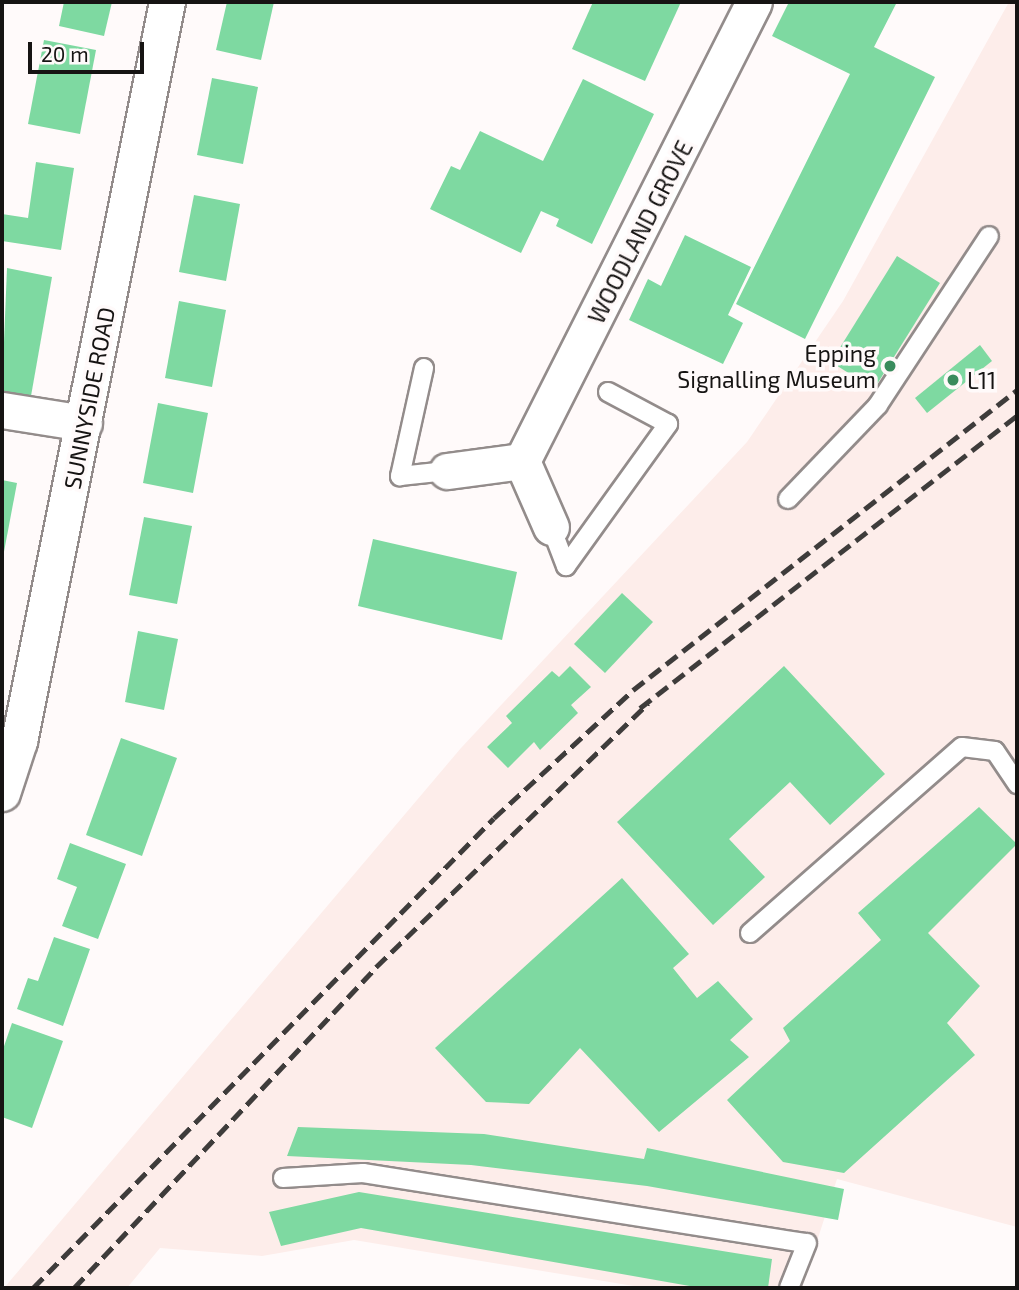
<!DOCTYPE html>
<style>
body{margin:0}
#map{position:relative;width:1019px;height:1290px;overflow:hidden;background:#fffafa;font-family:"Exo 2",sans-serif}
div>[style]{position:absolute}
.built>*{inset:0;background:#fdedea}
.building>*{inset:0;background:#7ed9a1}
.roads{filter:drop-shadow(2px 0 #938c8b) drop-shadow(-2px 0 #938c8b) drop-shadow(0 2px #938c8b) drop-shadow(0 -2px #938c8b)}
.lane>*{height:18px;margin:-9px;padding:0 9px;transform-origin:9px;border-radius:9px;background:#fff}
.street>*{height:35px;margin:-17.5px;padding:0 17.5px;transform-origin:17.5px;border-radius:17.5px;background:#fff}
.rail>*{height:5px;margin-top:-2.5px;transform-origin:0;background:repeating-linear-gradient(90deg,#3e3c3b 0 14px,transparent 0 21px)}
.dots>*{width:19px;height:19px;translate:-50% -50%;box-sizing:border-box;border:4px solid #fffafa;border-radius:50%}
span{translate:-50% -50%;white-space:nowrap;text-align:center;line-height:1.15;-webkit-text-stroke:7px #fffafa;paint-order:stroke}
.street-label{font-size:23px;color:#161413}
.poi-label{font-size:23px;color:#161413}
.right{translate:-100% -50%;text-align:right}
.left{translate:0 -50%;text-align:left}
.frame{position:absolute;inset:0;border:4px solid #161413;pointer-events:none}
.scale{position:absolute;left:28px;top:42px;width:116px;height:32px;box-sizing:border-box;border:4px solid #161413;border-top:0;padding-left:9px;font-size:21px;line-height:24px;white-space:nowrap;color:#161413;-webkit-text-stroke:5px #fffafa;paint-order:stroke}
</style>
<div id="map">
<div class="built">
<div style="clip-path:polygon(1009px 2px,1017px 2px,1017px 1227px,837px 1179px,802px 1288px,646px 1288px,354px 1240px,262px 1256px,160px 1248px,127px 1288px,4px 1288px,461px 748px,747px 442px,843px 301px)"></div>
</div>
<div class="building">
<div style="clip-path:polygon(64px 2px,112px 2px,104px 36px,59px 26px)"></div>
<div style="clip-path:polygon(227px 2px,274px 2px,261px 60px,216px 50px)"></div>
<div style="clip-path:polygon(593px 2px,681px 2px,645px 81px,572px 49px)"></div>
<div style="clip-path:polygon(789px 2px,897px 2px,874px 47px,935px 77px,805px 339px,736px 304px,850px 74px,772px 36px)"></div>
<div style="clip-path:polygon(44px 40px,96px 50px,80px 134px,28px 124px)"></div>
<div style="clip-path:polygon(212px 78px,258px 87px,243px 164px,197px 155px)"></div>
<div style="clip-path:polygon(583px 79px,654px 114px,592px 244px,556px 226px,559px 219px,541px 211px,521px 253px,430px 209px,451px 166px,460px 170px,480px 131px,543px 161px)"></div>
<div style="clip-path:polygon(36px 162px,74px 168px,61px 250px,2px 241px,2px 214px,28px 218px)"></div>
<div style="clip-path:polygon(194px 195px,240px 204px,226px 281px,179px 272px)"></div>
<div style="clip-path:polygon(685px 235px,751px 267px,728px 315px,743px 323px,723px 364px,629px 320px,648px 279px,661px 286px)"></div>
<div style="clip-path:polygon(897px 256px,940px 283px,874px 389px,831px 362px)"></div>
<div style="clip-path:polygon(7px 268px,52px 277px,31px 396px,2px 391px)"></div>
<div style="clip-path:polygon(179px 301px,226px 310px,212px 387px,165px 378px)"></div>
<div style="clip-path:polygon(980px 345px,992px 361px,927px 413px,915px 398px)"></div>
<div style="clip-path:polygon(158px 403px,208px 413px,193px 493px,143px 483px)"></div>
<div style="clip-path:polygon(2px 480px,17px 483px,3px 557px,2px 557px)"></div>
<div style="clip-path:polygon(144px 517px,192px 526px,177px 604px,129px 595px)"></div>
<div style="clip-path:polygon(373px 539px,517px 572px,502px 640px,358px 606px)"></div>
<div style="clip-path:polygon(622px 593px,653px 622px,605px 673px,574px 644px)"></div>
<div style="clip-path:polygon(138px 631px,178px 639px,164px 710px,125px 702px)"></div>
<div style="clip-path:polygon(570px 666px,591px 687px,571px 705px,578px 713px,540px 750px,534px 742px,508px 768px,487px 747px,512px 723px,506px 716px,552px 671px,559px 677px)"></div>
<div style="clip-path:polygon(784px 666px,885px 774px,830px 825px,790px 782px,729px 839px,765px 877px,713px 925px,617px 822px)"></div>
<div style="clip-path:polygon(121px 738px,177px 758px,142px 856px,86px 835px)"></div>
<div style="clip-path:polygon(979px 807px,1017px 844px,928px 933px,980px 986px,947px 1023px,975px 1055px,844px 1173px,783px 1162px,727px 1100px,790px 1041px,783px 1028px,881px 940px,858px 913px)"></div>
<div style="clip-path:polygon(70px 843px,126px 864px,98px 939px,62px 926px,77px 887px,57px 879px)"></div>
<div style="clip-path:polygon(622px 878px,689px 954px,673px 968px,697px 998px,718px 981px,753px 1019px,730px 1040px,749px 1057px,659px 1132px,580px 1048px,529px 1104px,486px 1102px,435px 1048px)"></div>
<div style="clip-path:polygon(54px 937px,90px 949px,63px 1026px,17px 1009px,28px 978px,38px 981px)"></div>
<div style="clip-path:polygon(12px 1023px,63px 1041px,32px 1128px,2px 1117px,2px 1052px)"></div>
<div style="clip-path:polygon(298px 1127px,484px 1134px,644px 1159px,647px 1148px,844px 1189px,838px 1220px,647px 1186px,471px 1165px,287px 1156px)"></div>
<div style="clip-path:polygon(359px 1192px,772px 1259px,768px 1288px,701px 1288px,361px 1228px,281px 1246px,269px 1212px)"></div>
</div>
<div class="roads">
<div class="lane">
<div style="left:424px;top:368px;width:111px;rotate:102.5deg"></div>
<div style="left:400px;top:476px;width:47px;rotate:-6.1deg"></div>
<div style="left:788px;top:499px;width:130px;rotate:-46.2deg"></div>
<div style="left:878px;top:405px;width:202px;rotate:-56.7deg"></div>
<div style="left:551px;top:527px;width:42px;rotate:69deg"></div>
<div style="left:566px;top:566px;width:175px;rotate:-54.3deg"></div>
<div style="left:668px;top:424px;width:68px;rotate:-151.9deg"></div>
<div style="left:750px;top:933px;width:282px;rotate:-41.3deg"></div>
<div style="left:962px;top:747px;width:33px;rotate:7deg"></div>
<div style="left:995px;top:751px;width:40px;rotate:56deg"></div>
<div style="left:283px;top:1178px;width:80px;rotate:-3.6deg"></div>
<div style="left:363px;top:1173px;width:449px;rotate:9deg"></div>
<div style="left:807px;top:1243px;width:48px;rotate:111.8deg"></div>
</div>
<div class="street">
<div style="left:2px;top:410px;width:83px;rotate:9deg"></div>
<div style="left:522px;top:461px;width:514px;rotate:-63.19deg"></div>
<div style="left:522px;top:461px;width:72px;rotate:66.3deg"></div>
<div style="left:447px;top:471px;width:76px;rotate:-7.6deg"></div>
<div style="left:2px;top:793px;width:55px;rotate:-71.9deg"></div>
<div style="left:19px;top:741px;width:754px;rotate:-78.68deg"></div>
</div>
</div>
<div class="rail">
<div style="left:640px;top:708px;width:477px;rotate:-37.8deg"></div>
<div style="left:33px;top:1288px;width:658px;rotate:-45.55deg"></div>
<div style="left:494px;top:818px;width:189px;rotate:-42.6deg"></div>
<div style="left:633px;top:690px;width:487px;rotate:-38deg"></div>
<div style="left:74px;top:1288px;width:441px;rotate:-46.7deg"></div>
<div style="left:376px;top:967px;width:379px;rotate:-44.1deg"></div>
</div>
<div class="dots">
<div style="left:890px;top:366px;background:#3a8b5c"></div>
<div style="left:953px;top:380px;background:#3a8b5c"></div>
</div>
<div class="street-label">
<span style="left:640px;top:232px;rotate:-63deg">WOODLAND GROVE</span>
<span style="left:89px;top:398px;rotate:-79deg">SUNNYSIDE ROAD</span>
</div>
<div class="poi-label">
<span class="right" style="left:876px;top:366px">Epping<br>Signalling Museum</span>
<span class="left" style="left:967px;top:380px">L11</span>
</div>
<div class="frame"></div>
<div class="scale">20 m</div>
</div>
